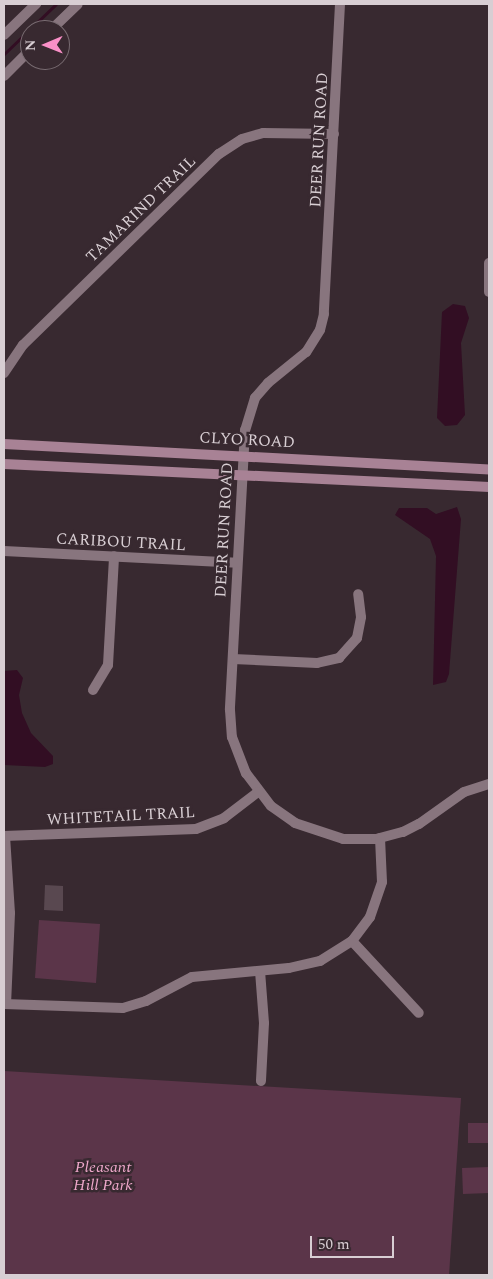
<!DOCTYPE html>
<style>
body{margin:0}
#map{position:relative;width:493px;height:1279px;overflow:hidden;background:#382930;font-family:Spectral,serif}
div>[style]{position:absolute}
.green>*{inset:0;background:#5b3549}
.water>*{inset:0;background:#320e23}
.stream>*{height:3px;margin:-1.5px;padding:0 1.5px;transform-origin:1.5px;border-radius:1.5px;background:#320e23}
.building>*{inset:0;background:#594850}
.street>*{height:10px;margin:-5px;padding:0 5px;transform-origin:5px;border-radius:5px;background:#88757e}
.secondary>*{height:10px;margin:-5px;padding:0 5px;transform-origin:5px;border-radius:5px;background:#a88295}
span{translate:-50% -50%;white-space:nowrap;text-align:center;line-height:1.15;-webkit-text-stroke:5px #382930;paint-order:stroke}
.street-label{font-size:16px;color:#d8ced3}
.park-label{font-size:16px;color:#eea7ca;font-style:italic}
.frame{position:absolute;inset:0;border:5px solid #d8ced3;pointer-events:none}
.north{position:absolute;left:20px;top:20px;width:50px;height:50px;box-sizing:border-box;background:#382930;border:1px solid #786b71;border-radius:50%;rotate:269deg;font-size:14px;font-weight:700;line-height:20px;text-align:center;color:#d8ced3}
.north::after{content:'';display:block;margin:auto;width:18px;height:22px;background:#fa8fc7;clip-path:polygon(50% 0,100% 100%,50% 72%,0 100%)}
.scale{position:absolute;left:310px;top:1236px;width:84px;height:22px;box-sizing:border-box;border:2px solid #d8ced3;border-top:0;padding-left:6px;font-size:15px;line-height:18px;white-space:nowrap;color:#d8ced3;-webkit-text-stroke:4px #382930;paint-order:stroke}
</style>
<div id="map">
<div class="green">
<div style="clip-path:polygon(39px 920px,100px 924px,96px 983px,35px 978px)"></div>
<div style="clip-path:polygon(4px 1071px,461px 1098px,449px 1275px,4px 1275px)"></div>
<div style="clip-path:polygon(468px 1123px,489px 1123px,489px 1143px,468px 1143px)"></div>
<div style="clip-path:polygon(489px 1167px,489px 1193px,463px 1194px,462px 1168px)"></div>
</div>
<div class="water">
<div style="clip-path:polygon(453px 304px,465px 306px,469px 318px,461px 343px,465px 415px,457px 425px,445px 426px,437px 418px,442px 312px)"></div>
<div style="clip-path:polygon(457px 507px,461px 519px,449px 674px,446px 682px,433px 685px,436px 556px,430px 539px,395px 515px,399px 508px,427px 508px,436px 514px)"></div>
<div style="clip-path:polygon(17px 670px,23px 678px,19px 695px,22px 713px,31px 733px,53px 756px,53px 764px,45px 767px,4px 765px,4px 671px)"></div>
</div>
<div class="stream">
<div style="left:4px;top:54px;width:72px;rotate:-43.9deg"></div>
</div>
<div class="building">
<div style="clip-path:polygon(45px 885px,63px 886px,63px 911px,44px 910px)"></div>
</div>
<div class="street">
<div style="left:340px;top:4px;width:310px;rotate:93deg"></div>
<div style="left:324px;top:314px;width:16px;rotate:104deg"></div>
<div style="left:320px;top:330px;width:26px;rotate:122deg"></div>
<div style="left:306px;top:352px;width:49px;rotate:140.8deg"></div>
<div style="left:268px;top:383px;width:20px;rotate:131deg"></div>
<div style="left:255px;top:398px;width:34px;rotate:107deg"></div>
<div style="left:245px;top:430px;width:280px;rotate:93.1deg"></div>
<div style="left:230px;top:710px;width:27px;rotate:86deg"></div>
<div style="left:232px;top:737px;width:39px;rotate:69deg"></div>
<div style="left:246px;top:773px;width:41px;rotate:52.9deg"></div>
<div style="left:271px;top:806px;width:29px;rotate:35deg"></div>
<div style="left:295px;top:823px;width:51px;rotate:18.4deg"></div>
<div style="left:343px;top:839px;width:33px"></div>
<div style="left:376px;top:839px;width:28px;rotate:-15deg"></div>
<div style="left:403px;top:832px;width:18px;rotate:-27deg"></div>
<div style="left:419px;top:824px;width:55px;rotate:-35.4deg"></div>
<div style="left:464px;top:792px;width:26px;rotate:-18deg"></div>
<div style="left:51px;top:30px;width:37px;rotate:-44deg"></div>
<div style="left:4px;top:35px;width:45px;rotate:-44.1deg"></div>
<div style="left:4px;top:76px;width:37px;rotate:-45deg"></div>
<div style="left:489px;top:263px;width:29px;rotate:90deg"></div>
<div style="left:4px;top:373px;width:34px;rotate:-56deg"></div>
<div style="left:23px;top:345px;width:274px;rotate:-44.3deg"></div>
<div style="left:219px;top:154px;width:27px;rotate:-33deg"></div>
<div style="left:242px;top:139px;width:22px;rotate:-16deg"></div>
<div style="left:263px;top:133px;width:71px;rotate:0.8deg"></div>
<div style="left:4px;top:551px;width:233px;rotate:2.9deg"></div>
<div style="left:233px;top:659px;width:84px;rotate:2.7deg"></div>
<div style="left:317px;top:663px;width:23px;rotate:-13deg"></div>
<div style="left:339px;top:658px;width:27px;rotate:-48deg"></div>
<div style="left:357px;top:638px;width:21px;rotate:-79deg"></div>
<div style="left:361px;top:617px;width:23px;rotate:-97deg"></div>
<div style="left:93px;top:690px;width:29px;rotate:-59deg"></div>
<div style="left:108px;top:665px;width:109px;rotate:-86.8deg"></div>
<div style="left:4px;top:836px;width:192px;rotate:-2.1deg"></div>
<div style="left:196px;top:829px;width:30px;rotate:-21deg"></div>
<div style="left:224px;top:818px;width:43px;rotate:-37.4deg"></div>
<div style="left:5px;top:836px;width:77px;rotate:86.3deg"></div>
<div style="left:10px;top:913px;width:91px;rotate:92.5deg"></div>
<div style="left:352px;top:941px;width:98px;rotate:47.1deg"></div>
<div style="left:260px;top:971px;width:52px;rotate:85.6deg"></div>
<div style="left:264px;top:1023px;width:58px;rotate:93deg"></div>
<div style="left:4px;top:1004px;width:119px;rotate:1.9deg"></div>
<div style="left:123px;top:1008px;width:24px;rotate:-17deg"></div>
<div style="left:146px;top:1001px;width:52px;rotate:-27.6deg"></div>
<div style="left:192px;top:977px;width:97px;rotate:-5.3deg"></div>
<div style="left:289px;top:968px;width:32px;rotate:-13deg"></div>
<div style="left:320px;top:961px;width:38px;rotate:-32deg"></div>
<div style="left:352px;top:941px;width:30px;rotate:-53deg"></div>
<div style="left:370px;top:917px;width:37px;rotate:-71deg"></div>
<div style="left:382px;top:882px;width:44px;rotate:-92.6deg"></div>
</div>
<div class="secondary">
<div style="left:4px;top:444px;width:486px;rotate:3deg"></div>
<div style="left:4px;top:464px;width:486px;rotate:2.7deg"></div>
</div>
<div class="street-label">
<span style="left:319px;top:140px;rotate:-87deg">DEER RUN ROAD</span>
<span style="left:141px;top:209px;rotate:-44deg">TAMARIND TRAIL</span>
<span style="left:247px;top:440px;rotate:3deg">CLYO ROAD</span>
<span style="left:224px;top:530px;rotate:-87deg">DEER RUN ROAD</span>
<span style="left:121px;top:542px;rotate:3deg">CARIBOU TRAIL</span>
<span style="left:121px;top:816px;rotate:-3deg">WHITETAIL TRAIL</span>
</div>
<div class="park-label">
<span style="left:103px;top:1176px">Pleasant<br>Hill Park</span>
</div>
<div class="frame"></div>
<div class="north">N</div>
<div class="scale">50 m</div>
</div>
